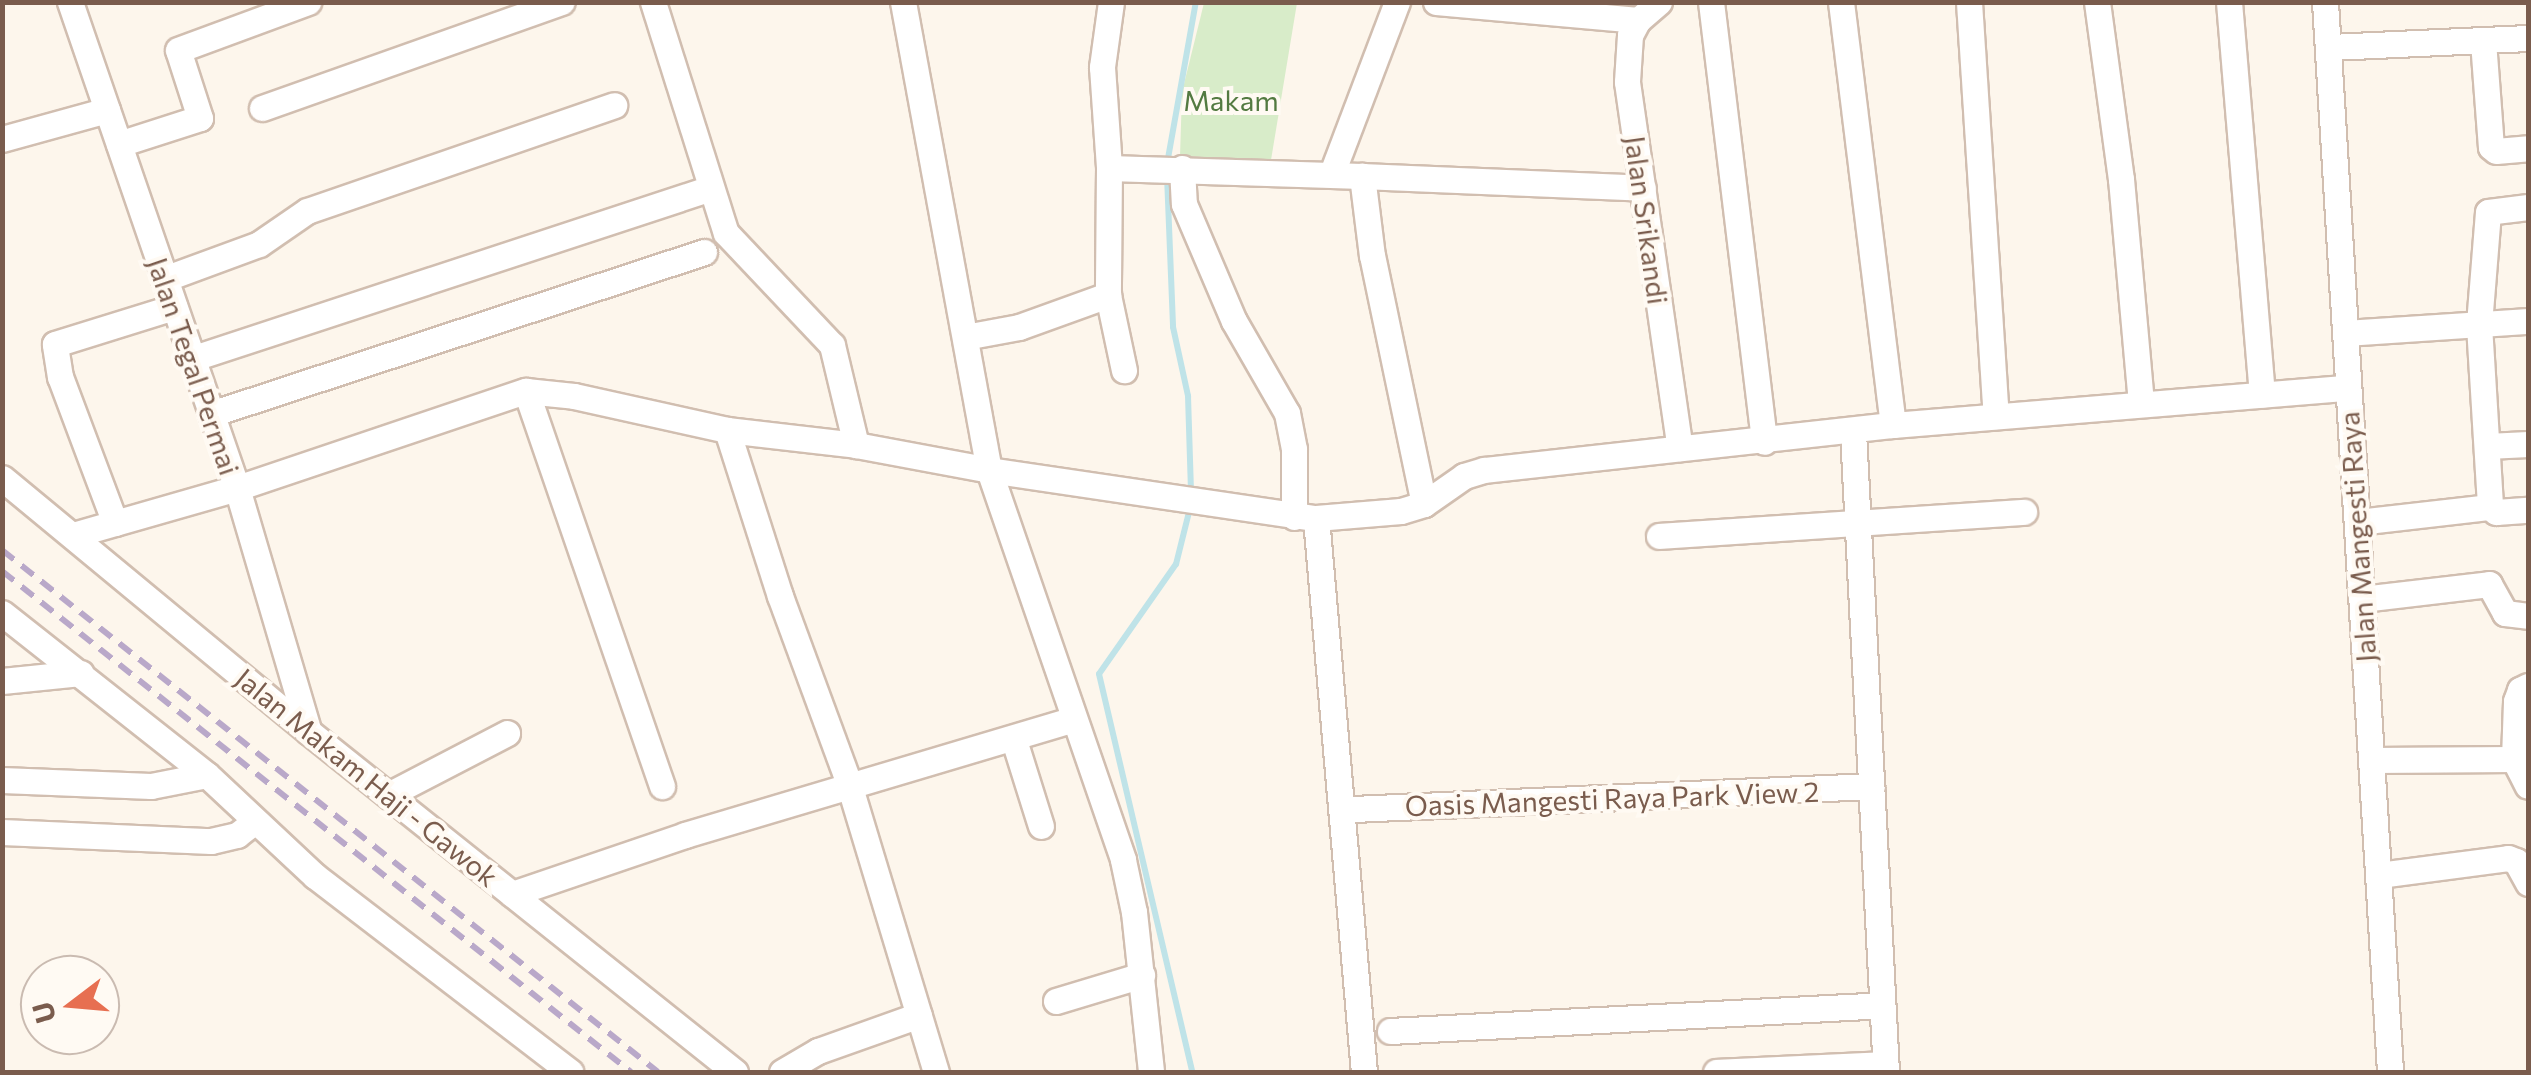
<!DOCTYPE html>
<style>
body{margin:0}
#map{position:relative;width:2531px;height:1075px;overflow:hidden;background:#fdf6ec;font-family:Commissioner,sans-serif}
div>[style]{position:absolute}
.green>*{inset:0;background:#d8ecc9}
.stream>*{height:6px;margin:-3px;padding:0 3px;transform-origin:3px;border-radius:3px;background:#bfe3e8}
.roads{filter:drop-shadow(2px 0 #d1beb0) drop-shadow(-2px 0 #d1beb0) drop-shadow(0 2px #d1beb0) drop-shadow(0 -2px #d1beb0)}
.minor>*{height:25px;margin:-12.5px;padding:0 12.5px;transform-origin:12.5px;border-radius:12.5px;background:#fff}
.rail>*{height:6px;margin-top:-3px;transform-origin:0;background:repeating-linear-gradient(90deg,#b9a8c9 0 15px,transparent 0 25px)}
span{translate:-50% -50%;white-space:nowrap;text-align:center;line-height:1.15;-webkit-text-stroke:8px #fffaf3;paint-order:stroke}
.park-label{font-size:28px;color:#537a41}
.street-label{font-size:28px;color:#7a5c4d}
.frame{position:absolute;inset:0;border:5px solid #7a5c4d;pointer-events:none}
.north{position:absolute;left:20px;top:955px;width:100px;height:100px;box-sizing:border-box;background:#fffaf3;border:2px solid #cabbb1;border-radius:50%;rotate:254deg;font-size:28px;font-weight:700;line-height:40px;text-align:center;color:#7a5c4d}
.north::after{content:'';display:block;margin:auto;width:35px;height:45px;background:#e76f51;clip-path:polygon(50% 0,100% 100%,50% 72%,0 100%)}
</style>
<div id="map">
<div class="green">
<div style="clip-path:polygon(1204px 3px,1297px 3px,1271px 160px,1180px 156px,1182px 92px)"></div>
</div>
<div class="stream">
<div style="left:1167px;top:164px;width:165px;rotate:-79.9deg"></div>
<div style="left:1167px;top:176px;width:151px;rotate:87.7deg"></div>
<div style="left:1173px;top:327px;width:71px;rotate:77.7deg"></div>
<div style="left:1188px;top:396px;width:96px;rotate:88.2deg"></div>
<div style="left:1191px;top:504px;width:62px;rotate:104deg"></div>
<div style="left:1176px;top:564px;width:134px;rotate:125deg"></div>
<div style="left:1099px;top:674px;width:409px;rotate:76.8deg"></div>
</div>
<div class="roads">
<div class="minor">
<div style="left:70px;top:2px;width:514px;rotate:71.04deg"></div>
<div style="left:237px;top:488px;width:254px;rotate:73.6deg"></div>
<div style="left:653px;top:2px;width:242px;rotate:72.5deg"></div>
<div style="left:726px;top:233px;width:154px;rotate:46.6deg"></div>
<div style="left:832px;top:345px;width:103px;rotate:76.5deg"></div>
<div style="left:903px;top:2px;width:476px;rotate:79.6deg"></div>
<div style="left:989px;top:470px;width:412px;rotate:71deg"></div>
<div style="left:1123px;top:860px;width:53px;rotate:78.1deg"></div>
<div style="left:1134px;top:912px;width:161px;rotate:83.9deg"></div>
<div style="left:1111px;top:2px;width:66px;rotate:97.9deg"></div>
<div style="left:1102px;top:67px;width:101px;rotate:86deg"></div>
<div style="left:1109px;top:168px;width:127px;rotate:90.5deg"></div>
<div style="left:1108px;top:295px;width:77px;rotate:78deg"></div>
<div style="left:1436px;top:2px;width:203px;rotate:5.1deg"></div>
<div style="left:1659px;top:2px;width:28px;rotate:139deg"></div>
<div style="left:1638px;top:20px;width:17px;rotate:118deg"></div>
<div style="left:1630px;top:35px;width:47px;rotate:93.7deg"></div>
<div style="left:1627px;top:82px;width:370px;rotate:81.8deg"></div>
<div style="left:1711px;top:2px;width:443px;rotate:83.1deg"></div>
<div style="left:1841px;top:2px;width:426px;rotate:83deg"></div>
<div style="left:1969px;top:2px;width:415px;rotate:86.3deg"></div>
<div style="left:2097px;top:2px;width:179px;rotate:82.3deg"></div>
<div style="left:2121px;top:179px;width:225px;rotate:84.9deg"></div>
<div style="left:2229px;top:2px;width:394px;rotate:85.2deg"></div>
<div style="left:2325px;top:2px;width:1072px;rotate:86.52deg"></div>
<div style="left:2483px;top:41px;width:106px;rotate:85.7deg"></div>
<div style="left:2491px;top:147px;width:6px;rotate:39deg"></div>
<div style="left:2496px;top:151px;width:32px;rotate:-5deg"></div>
<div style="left:2330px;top:47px;width:198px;rotate:-2.6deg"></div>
<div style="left:262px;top:108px;width:318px;rotate:-19.5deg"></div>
<div style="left:2px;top:139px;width:109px;rotate:-15.4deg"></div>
<div style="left:119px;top:144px;width:85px;rotate:-17.8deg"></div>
<div style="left:200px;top:118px;width:71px;rotate:-107.9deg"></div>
<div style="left:178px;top:50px;width:139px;rotate:-20.3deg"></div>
<div style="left:1109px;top:168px;width:253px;rotate:1.8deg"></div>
<div style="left:1182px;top:168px;width:36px;rotate:87deg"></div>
<div style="left:1184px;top:204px;width:127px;rotate:66.9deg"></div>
<div style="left:1234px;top:321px;width:106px;rotate:60.1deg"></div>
<div style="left:1287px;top:413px;width:37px;rotate:79deg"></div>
<div style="left:1294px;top:449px;width:68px;rotate:90deg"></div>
<div style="left:1332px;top:173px;width:183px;rotate:-69.2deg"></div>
<div style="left:2528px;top:207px;width:40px;rotate:172.9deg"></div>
<div style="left:2488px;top:212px;width:113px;rotate:94.6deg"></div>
<div style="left:2479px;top:325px;width:182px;rotate:86.5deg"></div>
<div style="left:2490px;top:507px;width:8px;rotate:40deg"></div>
<div style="left:2496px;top:512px;width:32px;rotate:-4deg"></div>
<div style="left:164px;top:279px;width:101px;rotate:-20.2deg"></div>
<div style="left:259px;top:244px;width:58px;rotate:-34.5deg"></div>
<div style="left:307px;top:211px;width:325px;rotate:-19deg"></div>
<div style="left:2346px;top:333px;width:182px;rotate:-3.8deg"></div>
<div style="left:965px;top:337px;width:55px;rotate:-10.5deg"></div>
<div style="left:1019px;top:327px;width:95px;rotate:-19.8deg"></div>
<div style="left:191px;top:359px;width:547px;rotate:-18.2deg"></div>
<div style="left:526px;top:391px;width:418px;rotate:71deg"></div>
<div style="left:211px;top:414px;width:519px;rotate:-18.19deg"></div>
<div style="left:727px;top:430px;width:174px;rotate:72.3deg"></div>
<div style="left:780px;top:596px;width:200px;rotate:69.8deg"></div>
<div style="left:849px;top:784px;width:301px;rotate:73.2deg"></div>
<div style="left:1853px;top:432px;width:641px;rotate:87.05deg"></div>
<div style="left:2487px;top:446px;width:41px;rotate:-2.8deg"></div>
<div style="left:2px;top:478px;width:398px;rotate:39.6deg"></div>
<div style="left:309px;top:732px;width:545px;rotate:38.59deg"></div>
<div style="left:1424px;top:504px;width:253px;rotate:-101.8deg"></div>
<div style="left:1372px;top:256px;width:81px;rotate:-97.1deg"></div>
<div style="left:1362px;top:176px;width:281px;rotate:2.4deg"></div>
<div style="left:1316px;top:518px;width:556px;rotate:85.05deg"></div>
<div style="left:2358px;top:522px;width:133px;rotate:-6.5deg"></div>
<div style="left:115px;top:523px;width:156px;rotate:-110.6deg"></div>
<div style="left:60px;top:377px;width:33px;rotate:-99deg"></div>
<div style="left:55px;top:344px;width:125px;rotate:-17.3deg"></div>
<div style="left:73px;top:535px;width:171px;rotate:-16deg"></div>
<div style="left:237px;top:488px;width:305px;rotate:-18.6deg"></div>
<div style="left:526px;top:391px;width:48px;rotate:5.9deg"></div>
<div style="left:574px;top:396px;width:157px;rotate:12.5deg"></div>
<div style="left:727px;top:430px;width:130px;rotate:6.6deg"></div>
<div style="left:856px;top:445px;width:135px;rotate:10.6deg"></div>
<div style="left:989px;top:470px;width:331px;rotate:8.4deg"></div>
<div style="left:1316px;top:518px;width:85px;rotate:-4.7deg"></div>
<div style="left:1401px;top:511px;width:24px;rotate:-17deg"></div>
<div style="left:1424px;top:504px;width:49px;rotate:-35deg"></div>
<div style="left:1464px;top:476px;width:21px;rotate:-17deg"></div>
<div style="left:1484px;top:470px;width:411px;rotate:-6.3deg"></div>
<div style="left:1893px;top:425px;width:455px;rotate:-4.7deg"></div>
<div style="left:1659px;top:536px;width:366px;rotate:-3.8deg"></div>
<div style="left:2362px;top:599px;width:128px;rotate:-6.7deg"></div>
<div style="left:2489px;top:584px;width:33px;rotate:61deg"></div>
<div style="left:2505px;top:613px;width:23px;rotate:7deg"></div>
<div style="left:2px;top:613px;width:261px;rotate:38.3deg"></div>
<div style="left:207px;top:775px;width:148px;rotate:43.1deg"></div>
<div style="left:315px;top:876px;width:322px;rotate:37.5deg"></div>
<div style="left:2px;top:681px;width:79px;rotate:-5.8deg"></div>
<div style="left:1014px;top:740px;width:90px;rotate:72.6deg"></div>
<div style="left:2514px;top:759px;width:58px;rotate:-88deg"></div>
<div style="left:2516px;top:701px;width:12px;rotate:-70deg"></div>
<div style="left:2520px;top:690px;width:9px;rotate:-27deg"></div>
<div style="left:2372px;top:760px;width:142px;rotate:-0.4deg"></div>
<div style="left:2514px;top:759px;width:30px;rotate:63deg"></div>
<div style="left:2px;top:780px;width:149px;rotate:2.3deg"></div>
<div style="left:151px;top:786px;width:57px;rotate:-11.1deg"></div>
<div style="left:390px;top:794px;width:132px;rotate:-27.5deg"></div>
<div style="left:1353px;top:809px;width:519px;rotate:-2.54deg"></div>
<div style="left:2px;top:832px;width:209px;rotate:2.5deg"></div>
<div style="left:211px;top:841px;width:27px;rotate:-13deg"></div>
<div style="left:237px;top:835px;width:23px;rotate:-38deg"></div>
<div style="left:2379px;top:875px;width:130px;rotate:-7.5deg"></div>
<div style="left:2508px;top:858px;width:9px;rotate:21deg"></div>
<div style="left:2516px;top:861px;width:25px;rotate:61deg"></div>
<div style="left:512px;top:894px;width:183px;rotate:-18.8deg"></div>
<div style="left:685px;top:835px;width:405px;rotate:-16.6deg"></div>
<div style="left:1056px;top:1001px;width:90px;rotate:-16.8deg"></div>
<div style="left:1390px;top:1031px;width:493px;rotate:-3deg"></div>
<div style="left:782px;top:1072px;width:42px;rotate:-30.3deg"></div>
<div style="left:818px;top:1051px;width:107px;rotate:-19.6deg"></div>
<div style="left:1716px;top:1072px;width:169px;rotate:-2.7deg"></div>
</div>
</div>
<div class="rail">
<div style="left:2px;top:550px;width:838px;rotate:38.51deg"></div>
<div style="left:2px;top:571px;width:804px;rotate:38.54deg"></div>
</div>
<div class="park-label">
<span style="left:1231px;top:100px">Makam</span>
</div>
<div class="street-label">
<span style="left:1647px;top:220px;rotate:82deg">Jalan Srikandi</span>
<span style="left:194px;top:366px;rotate:71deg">Jalan Tegal Permai</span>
<span style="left:2357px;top:537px;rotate:-94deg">Jalan Mangesti Raya</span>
<span style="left:367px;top:777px;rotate:39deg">Jalan Makam Haji - Gawok</span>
<span style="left:1612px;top:798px;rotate:-2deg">Oasis Mangesti Raya Park View 2</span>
</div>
<div class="frame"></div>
<div class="north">U</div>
</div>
